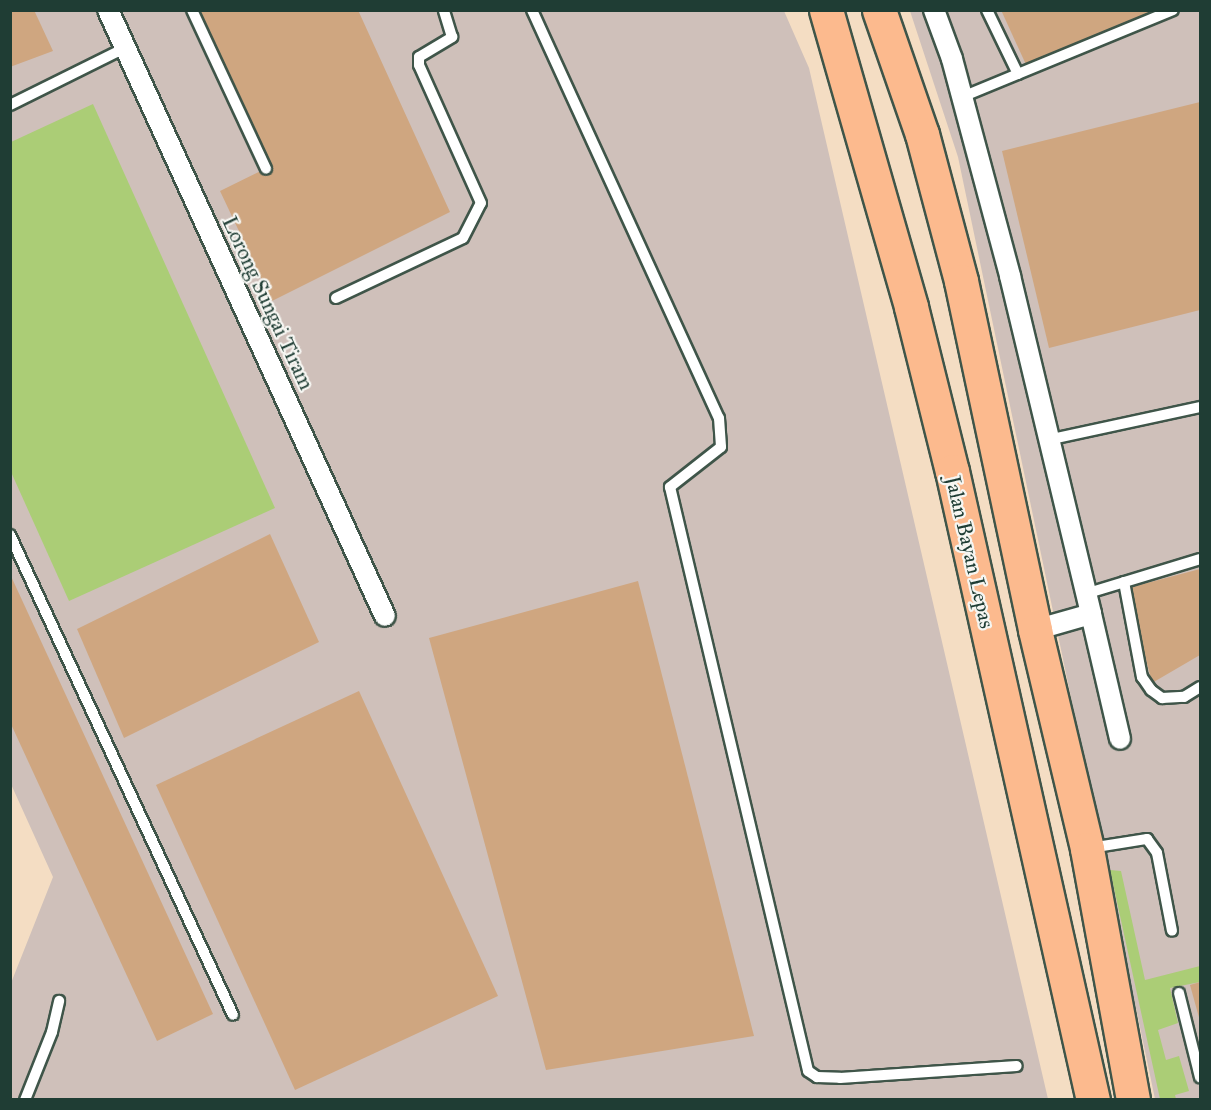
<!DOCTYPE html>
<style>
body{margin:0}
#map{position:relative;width:1211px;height:1110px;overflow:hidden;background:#f4ddc3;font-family:"IM FELL Great Primer",serif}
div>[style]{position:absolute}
.industrial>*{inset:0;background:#cfc0ba}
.green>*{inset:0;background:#abcd76}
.building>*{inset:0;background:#cfa680}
.roads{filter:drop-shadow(2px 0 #3f5549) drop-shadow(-2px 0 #3f5549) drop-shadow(0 2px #3f5549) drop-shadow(0 -2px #3f5549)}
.lane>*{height:10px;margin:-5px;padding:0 5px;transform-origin:5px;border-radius:5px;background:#fff}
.street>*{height:20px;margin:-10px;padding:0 10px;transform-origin:10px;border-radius:10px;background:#fff}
.highway>*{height:33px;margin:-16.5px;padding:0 16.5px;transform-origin:16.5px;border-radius:16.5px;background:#fcba8e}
span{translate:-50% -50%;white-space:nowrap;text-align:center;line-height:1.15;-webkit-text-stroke:4.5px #f6f6f2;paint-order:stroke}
.street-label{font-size:21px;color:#1f3d34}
.frame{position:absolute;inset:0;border:12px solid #1f3d34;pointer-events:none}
</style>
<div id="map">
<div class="industrial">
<div style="clip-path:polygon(10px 11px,784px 11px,809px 68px,1048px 1099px,11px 1099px,11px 983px,53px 877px,10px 782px)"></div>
<div style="clip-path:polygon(910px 11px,1200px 11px,1200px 1099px,1155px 1099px,958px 157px)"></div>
</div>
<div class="green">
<div style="clip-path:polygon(93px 104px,275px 508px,69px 601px,11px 472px,11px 142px)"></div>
<div style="clip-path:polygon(1110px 870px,1121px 871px,1145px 980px,1200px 966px,1200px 982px,1170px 988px,1178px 1023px,1158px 1030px,1166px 1060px,1179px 1056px,1189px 1091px,1175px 1095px,1176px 1099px,1160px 1099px)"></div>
</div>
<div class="building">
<div style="clip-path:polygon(10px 10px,34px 10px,53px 51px,10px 67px)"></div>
<div style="clip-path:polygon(195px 10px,358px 10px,450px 212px,272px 301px,220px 191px,269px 167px)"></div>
<div style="clip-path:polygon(1001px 10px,1156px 10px,1028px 69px)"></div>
<div style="clip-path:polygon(1200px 102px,1200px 310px,1049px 348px,1002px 151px)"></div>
<div style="clip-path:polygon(270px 534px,319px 642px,124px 738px,77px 629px)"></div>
<div style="clip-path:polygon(1200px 569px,1200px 655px,1152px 683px,1128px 588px)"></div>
<div style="clip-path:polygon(10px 574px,213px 1014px,157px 1041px,10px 722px)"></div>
<div style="clip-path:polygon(638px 581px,754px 1036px,546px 1070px,429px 638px)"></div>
<div style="clip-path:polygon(359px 691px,498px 996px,295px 1090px,156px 785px)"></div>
<div style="clip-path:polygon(1200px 982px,1200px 1021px,1190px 985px)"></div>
</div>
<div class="roads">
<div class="lane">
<div style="left:192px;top:10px;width:175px;rotate:65deg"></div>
<div style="left:532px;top:10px;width:449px;rotate:65.4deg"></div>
<div style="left:719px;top:418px;width:29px;rotate:86deg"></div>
<div style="left:721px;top:447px;width:65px;rotate:141.9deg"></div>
<div style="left:670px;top:487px;width:600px;rotate:76.7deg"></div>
<div style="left:808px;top:1071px;width:11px;rotate:34deg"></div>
<div style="left:817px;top:1077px;width:23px;rotate:2deg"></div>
<div style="left:840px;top:1078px;width:177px;rotate:-3.9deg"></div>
<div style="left:987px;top:10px;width:71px;rotate:64.2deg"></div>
<div style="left:962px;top:97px;width:228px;rotate:-22.4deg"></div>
<div style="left:10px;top:105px;width:128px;rotate:-26.4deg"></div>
<div style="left:336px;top:298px;width:140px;rotate:-25.3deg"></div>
<div style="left:463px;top:238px;width:39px;rotate:-63deg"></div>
<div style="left:481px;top:203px;width:151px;rotate:-114.2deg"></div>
<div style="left:419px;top:65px;width:8px;rotate:-90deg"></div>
<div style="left:419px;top:57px;width:39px;rotate:-31deg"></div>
<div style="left:452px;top:37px;width:28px;rotate:-107deg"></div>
<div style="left:1047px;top:440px;width:157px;rotate:-12.2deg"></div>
<div style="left:10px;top:535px;width:529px;rotate:65.08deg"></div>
<div style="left:1124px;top:582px;width:97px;rotate:79.3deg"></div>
<div style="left:1142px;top:677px;width:16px;rotate:55deg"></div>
<div style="left:1151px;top:690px;width:14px;rotate:36deg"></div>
<div style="left:1162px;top:698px;width:22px;rotate:-3deg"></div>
<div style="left:1184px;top:697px;width:19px;rotate:-32deg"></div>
<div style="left:1085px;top:594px;width:120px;rotate:-16.9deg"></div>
<div style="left:1090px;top:848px;width:58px;rotate:-9deg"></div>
<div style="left:1147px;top:839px;width:17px;rotate:54deg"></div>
<div style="left:1157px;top:853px;width:79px;rotate:79.1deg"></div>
<div style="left:1179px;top:993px;width:87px;rotate:76deg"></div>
<div style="left:25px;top:1100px;width:73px;rotate:-68.3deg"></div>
<div style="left:52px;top:1032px;width:32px;rotate:-77deg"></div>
</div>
<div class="street">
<div style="left:108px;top:10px;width:666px;rotate:65.44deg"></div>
<div style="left:934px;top:10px;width:52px;rotate:69.8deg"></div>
<div style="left:952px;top:59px;width:225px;rotate:75deg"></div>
<div style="left:1010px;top:276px;width:348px;rotate:76.5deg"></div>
<div style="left:1091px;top:614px;width:58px;rotate:164.1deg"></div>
<div style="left:1091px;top:614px;width:128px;rotate:76.9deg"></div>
</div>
<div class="highway">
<div style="left:826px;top:10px;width:309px;rotate:74deg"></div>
<div style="left:911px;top:307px;width:169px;rotate:76deg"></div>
<div style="left:952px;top:471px;width:645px;rotate:77.37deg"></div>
<div style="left:879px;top:10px;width:131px;rotate:70.9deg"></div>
<div style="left:922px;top:134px;width:152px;rotate:75.1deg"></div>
<div style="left:961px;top:281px;width:357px;rotate:78deg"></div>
<div style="left:1035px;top:630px;width:225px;rotate:76.6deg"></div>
<div style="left:1087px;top:849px;width:255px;rotate:79.6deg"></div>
</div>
</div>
<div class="street-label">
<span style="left:268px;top:303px;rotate:65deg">Lorong Sungai Tiram</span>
<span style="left:970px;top:552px;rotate:77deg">Jalan Bayan Lepas</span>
</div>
<div class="frame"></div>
</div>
